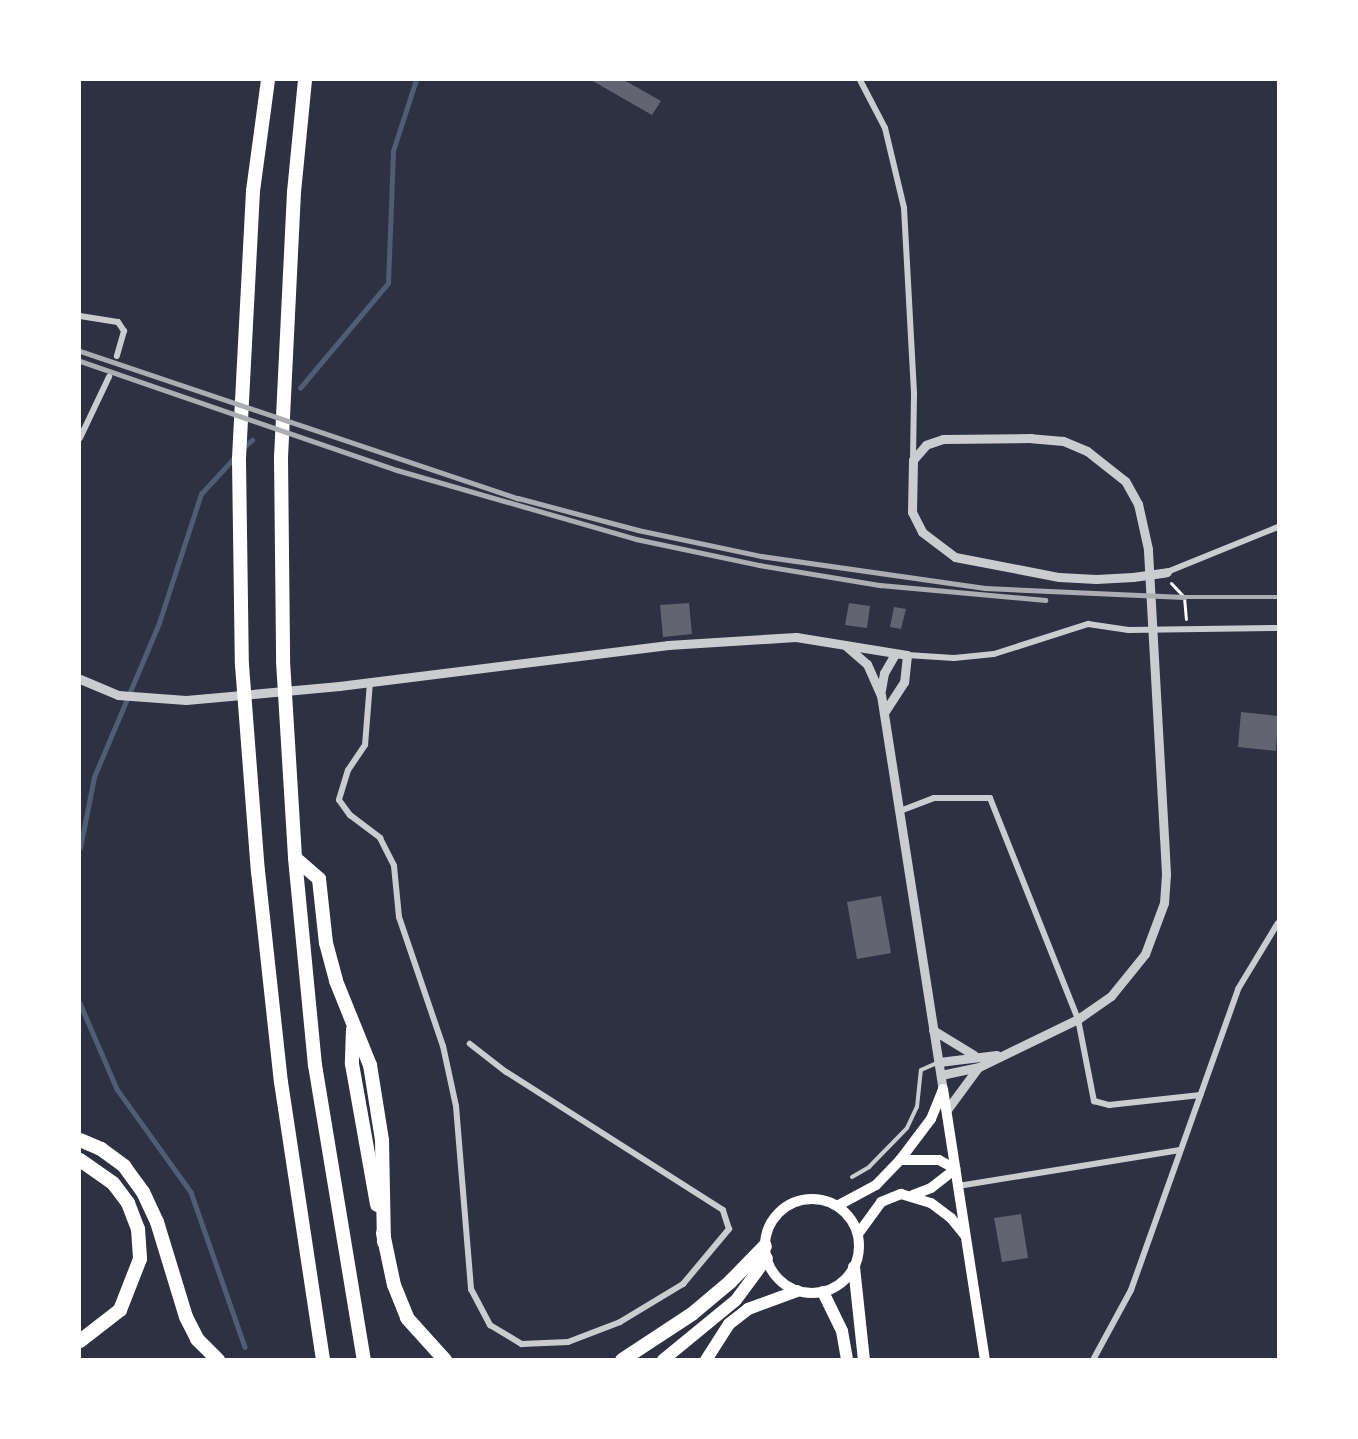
<!DOCTYPE html>
<style>
body{margin:0}
#map{position:relative;width:1358px;height:1439px;overflow:hidden;background:#2d3142;font-family:Cabin,sans-serif}
div>[style]{position:absolute}
.stream>*{height:4.5px;margin:-2.25px;padding:0 2.25px;transform-origin:2.25px;border-radius:2.25px;background:#4f5d75}
.building>*{inset:0;background:#626471}
.path>*{height:3px;margin:-1.5px;padding:0 1.5px;transform-origin:1.5px;border-radius:1.5px;background:#fff}
.service>*{height:4px;margin:-2px;padding:0 2px;transform-origin:2px;border-radius:2px;background:#caccd0}
.minor>*{height:6px;margin:-3px;padding:0 3px;transform-origin:3px;border-radius:3px;background:#caccd0}
.tertiary>*{height:9px;margin:-4.5px;padding:0 4.5px;transform-origin:4.5px;border-radius:4.5px;background:#caccd0}
.secondary>*{height:10px;margin:-5px;padding:0 5px;transform-origin:5px;border-radius:5px;background:#fff}
.secondary>.ring{margin:-5px;padding:0;box-sizing:content-box;background:none;border:10px solid #fff;border-radius:50%}
.trunk>*{height:12px;margin:-6px;padding:0 6px;transform-origin:6px;border-radius:6px;background:#fff}
.motorway>*{height:14px;margin:-7px;padding:0 7px;transform-origin:7px;border-radius:7px;background:#fff}
.rail>*{height:4.5px;margin:-2.25px;padding:0 2.25px;transform-origin:2.25px;border-radius:2.25px;background:#abadb3}
span{translate:-50% -50%;white-space:nowrap;text-align:center;line-height:1.15;-webkit-text-stroke:5px #fff;paint-order:stroke}
.frame{position:absolute;inset:0;border:81px solid #fff;pointer-events:none}
</style>
<div id="map">
<div class="stream">
<div style="left:300px;top:388px;width:137px;rotate:-50deg"></div>
<div style="left:388px;top:283px;width:132px;rotate:-87.8deg"></div>
<div style="left:393px;top:151px;width:75px;rotate:-72.1deg"></div>
<div style="left:243px;top:448px;width:12px;rotate:-42deg"></div>
<div style="left:80px;top:848px;width:72px;rotate:-78.8deg"></div>
<div style="left:94px;top:777px;width:167px;rotate:-67.1deg"></div>
<div style="left:159px;top:623px;width:136px;rotate:-72deg"></div>
<div style="left:201px;top:494px;width:52px;rotate:-47.4deg"></div>
<div style="left:80px;top:1003px;width:94px;rotate:66.7deg"></div>
<div style="left:117px;top:1089px;width:127px;rotate:54.3deg"></div>
<div style="left:191px;top:1192px;width:164px;rotate:70.8deg"></div>
</div>
<div class="building">
<div style="clip-path:polygon(591px 80px,624px 80px,661px 101px,652px 115px)"></div>
<div style="clip-path:polygon(689px 603px,692px 634px,663px 637px,660px 605px)"></div>
<div style="clip-path:polygon(849px 603px,870px 606px,867px 628px,845px 625px)"></div>
<div style="clip-path:polygon(894px 607px,906px 609px,901px 629px,890px 627px)"></div>
<div style="clip-path:polygon(1241px 712px,1278px 716px,1276px 751px,1238px 747px)"></div>
<div style="clip-path:polygon(881px 896px,891px 953px,857px 959px,847px 902px)"></div>
<div style="clip-path:polygon(1021px 1214px,1028px 1258px,1002px 1262px,994px 1218px)"></div>
</div>
<div class="path">
<div style="left:1171px;top:583px;width:19px;rotate:47deg"></div>
<div style="left:1184px;top:597px;width:22px;rotate:85deg"></div>
</div>
<div class="service">
<div style="left:852px;top:1177px;width:20px;rotate:-30deg"></div>
<div style="left:869px;top:1167px;width:54px;rotate:-45.7deg"></div>
<div style="left:907px;top:1128px;width:23px;rotate:-65deg"></div>
<div style="left:917px;top:1107px;width:37px;rotate:-84deg"></div>
<div style="left:921px;top:1070px;width:17px;rotate:-24deg"></div>
</div>
<div class="minor">
<div style="left:860px;top:80px;width:54px;rotate:62.5deg"></div>
<div style="left:885px;top:128px;width:82px;rotate:76.6deg"></div>
<div style="left:904px;top:208px;width:187px;rotate:86.9deg"></div>
<div style="left:914px;top:395px;width:64px;rotate:90.9deg"></div>
<div style="left:80px;top:316px;width:38px;rotate:9deg"></div>
<div style="left:118px;top:322px;width:11px;rotate:56deg"></div>
<div style="left:124px;top:331px;width:26px;rotate:106deg"></div>
<div style="left:80px;top:438px;width:68px;rotate:-64.6deg"></div>
<div style="left:1167px;top:572px;width:120px;rotate:-22.1deg"></div>
<div style="left:907px;top:655px;width:47px;rotate:3.7deg"></div>
<div style="left:954px;top:658px;width:40px;rotate:-5.7deg"></div>
<div style="left:994px;top:654px;width:99px;rotate:-17.7deg"></div>
<div style="left:1088px;top:624px;width:41px;rotate:8.3deg"></div>
<div style="left:1129px;top:630px;width:149px;rotate:-0.8deg"></div>
<div style="left:370px;top:682px;width:63px;rotate:94.5deg"></div>
<div style="left:365px;top:745px;width:30px;rotate:124deg"></div>
<div style="left:348px;top:770px;width:31px;rotate:107deg"></div>
<div style="left:339px;top:800px;width:19px;rotate:54deg"></div>
<div style="left:350px;top:815px;width:38px;rotate:37deg"></div>
<div style="left:380px;top:838px;width:31px;rotate:63deg"></div>
<div style="left:394px;top:866px;width:51px;rotate:84.4deg"></div>
<div style="left:399px;top:917px;width:136px;rotate:71.2deg"></div>
<div style="left:443px;top:1046px;width:61px;rotate:77.8deg"></div>
<div style="left:456px;top:1106px;width:184px;rotate:85.3deg"></div>
<div style="left:471px;top:1289px;width:41px;rotate:62.2deg"></div>
<div style="left:490px;top:1325px;width:37px;rotate:31deg"></div>
<div style="left:522px;top:1344px;width:46px;rotate:-2.5deg"></div>
<div style="left:568px;top:1342px;width:56px;rotate:-21deg"></div>
<div style="left:620px;top:1322px;width:74px;rotate:-31.1deg"></div>
<div style="left:683px;top:1284px;width:72px;rotate:-50.1deg"></div>
<div style="left:729px;top:1229px;width:20px;rotate:-108deg"></div>
<div style="left:723px;top:1210px;width:257px;rotate:-147.5deg"></div>
<div style="left:506px;top:1072px;width:46px;rotate:-142.1deg"></div>
<div style="left:900px;top:811px;width:36px;rotate:-21deg"></div>
<div style="left:934px;top:798px;width:56px"></div>
<div style="left:990px;top:798px;width:238px;rotate:68.3deg"></div>
<div style="left:1078px;top:1019px;width:84px;rotate:79deg"></div>
<div style="left:1094px;top:1101px;width:16px;rotate:15deg"></div>
<div style="left:1109px;top:1105px;width:92px;rotate:-6.3deg"></div>
<div style="left:958px;top:1186px;width:225px;rotate:-9.2deg"></div>
<div style="left:1093px;top:1360px;width:80px;rotate:-61.5deg"></div>
<div style="left:1131px;top:1290px;width:319px;rotate:-70.4deg"></div>
<div style="left:1238px;top:989px;width:77px;rotate:-58.8deg"></div>
</div>
<div class="tertiary">
<div style="left:845px;top:645px;width:29px;rotate:41deg"></div>
<div style="left:867px;top:664px;width:34px;rotate:66deg"></div>
<div style="left:881px;top:695px;width:399px;rotate:81.1deg"></div>
<div style="left:80px;top:679px;width:41px;rotate:22.8deg"></div>
<div style="left:118px;top:695px;width:68px;rotate:4.2deg"></div>
<div style="left:186px;top:700px;width:154px;rotate:-5.2deg"></div>
<div style="left:339px;top:686px;width:332px;rotate:-7.1deg"></div>
<div style="left:668px;top:645px;width:128px;rotate:-3.6deg"></div>
<div style="left:796px;top:637px;width:112px;rotate:9.2deg"></div>
<div style="left:907px;top:655px;width:27px;rotate:96deg"></div>
<div style="left:904px;top:682px;width:37px;rotate:123deg"></div>
<div style="left:881px;top:690px;width:17px;rotate:-80deg"></div>
<div style="left:884px;top:673px;width:22px;rotate:-60deg"></div>
<div style="left:933px;top:1030px;width:48px;rotate:31.4deg"></div>
<div style="left:939px;top:1062px;width:58px;rotate:-6.9deg"></div>
<div style="left:941px;top:1075px;width:39px;rotate:-12deg"></div>
<div style="left:979px;top:1067px;width:110px;rotate:-25.9deg"></div>
<div style="left:1078px;top:1019px;width:40px;rotate:-34.9deg"></div>
<div style="left:1111px;top:996px;width:54px;rotate:-51deg"></div>
<div style="left:1145px;top:954px;width:54px;rotate:-69.6deg"></div>
<div style="left:1164px;top:903px;width:29px;rotate:-86deg"></div>
<div style="left:1166px;top:874px;width:37px;rotate:-93deg"></div>
<div style="left:1164px;top:837px;width:288px;rotate:-93.2deg"></div>
<div style="left:1148px;top:549px;width:46px;rotate:-102.5deg"></div>
<div style="left:1138px;top:504px;width:26px;rotate:-119deg"></div>
<div style="left:1125px;top:481px;width:48px;rotate:-141.7deg"></div>
<div style="left:1087px;top:451px;width:26px;rotate:-157deg"></div>
<div style="left:1063px;top:441px;width:32px;rotate:-175deg"></div>
<div style="left:1031px;top:438px;width:88px;rotate:179.3deg"></div>
<div style="left:943px;top:439px;width:18px;rotate:161deg"></div>
<div style="left:926px;top:445px;width:20px;rotate:131deg"></div>
<div style="left:913px;top:460px;width:52px;rotate:91.1deg"></div>
<div style="left:912px;top:512px;width:22px;rotate:63deg"></div>
<div style="left:922px;top:532px;width:41px;rotate:37.1deg"></div>
<div style="left:955px;top:557px;width:106px;rotate:10.9deg"></div>
<div style="left:1059px;top:577px;width:37px;rotate:3deg"></div>
<div style="left:1096px;top:579px;width:37px;rotate:-3deg"></div>
<div style="left:1133px;top:577px;width:29px;rotate:-8deg"></div>
<div style="left:1162px;top:573px;width:5px;rotate:-11deg"></div>
<div style="left:946px;top:1111px;width:52px;rotate:-53.6deg"></div>
</div>
<div class="secondary">
<div style="left:943px;top:1089px;width:274px;rotate:81.2deg"></div>
<div style="left:900px;top:1160px;width:51px;rotate:-52.9deg"></div>
<div style="left:931px;top:1119px;width:31px;rotate:-68deg"></div>
<div style="left:913px;top:1195px;width:19px;rotate:-21deg"></div>
<div style="left:931px;top:1188px;width:31px;rotate:-38deg"></div>
<div class="ring" style="left:765px;top:1199px;width:84px;height:84px"></div>
<div style="left:837px;top:1206px;width:44px;rotate:-28.3deg"></div>
<div style="left:876px;top:1185px;width:35px;rotate:-46deg"></div>
<div style="left:900px;top:1160px;width:39px"></div>
<div style="left:939px;top:1160px;width:18px;rotate:29deg"></div>
<div style="left:858px;top:1234px;width:39px;rotate:-54deg"></div>
<div style="left:881px;top:1202px;width:22px;rotate:-22deg"></div>
<div style="left:901px;top:1194px;width:31px;rotate:17deg"></div>
<div style="left:931px;top:1203px;width:25px;rotate:37deg"></div>
<div style="left:951px;top:1218px;width:22px;rotate:51deg"></div>
</div>
<div class="trunk">
<div style="left:854px;top:1267px;width:94px;rotate:83.9deg"></div>
<div style="left:823px;top:1292px;width:43px;rotate:64deg"></div>
<div style="left:842px;top:1331px;width:29px;rotate:80deg"></div>
<div style="left:663px;top:1360px;width:94px;rotate:-39.4deg"></div>
<div style="left:736px;top:1300px;width:52px;rotate:-53.6deg"></div>
<div style="left:706px;top:1360px;width:43px;rotate:-57.4deg"></div>
<div style="left:729px;top:1324px;width:24px;rotate:-38deg"></div>
<div style="left:748px;top:1309px;width:52px;rotate:-20.2deg"></div>
</div>
<div class="motorway">
<div style="left:268px;top:80px;width:112px;rotate:97.7deg"></div>
<div style="left:253px;top:191px;width:269px;rotate:93deg"></div>
<div style="left:239px;top:460px;width:205px;rotate:89.2deg"></div>
<div style="left:242px;top:665px;width:207px;rotate:85.6deg"></div>
<div style="left:258px;top:871px;width:212px;rotate:83.8deg"></div>
<div style="left:281px;top:1082px;width:281px;rotate:81.4deg"></div>
<div style="left:305px;top:80px;width:113px;rotate:95.6deg"></div>
<div style="left:294px;top:192px;width:265px;rotate:92.8deg"></div>
<div style="left:281px;top:457px;width:204px;rotate:89.4deg"></div>
<div style="left:283px;top:661px;width:197px;rotate:86.5deg"></div>
<div style="left:295px;top:858px;width:208px;rotate:84.5deg"></div>
<div style="left:315px;top:1065px;width:299px;rotate:80.6deg"></div>
<div style="left:295px;top:858px;width:32px;rotate:41deg"></div>
<div style="left:319px;top:879px;width:64px;rotate:83.8deg"></div>
<div style="left:326px;top:943px;width:39px;rotate:75deg"></div>
<div style="left:336px;top:981px;width:91px;rotate:68deg"></div>
<div style="left:370px;top:1065px;width:76px;rotate:80.9deg"></div>
<div style="left:382px;top:1140px;width:102px;rotate:88.9deg"></div>
<div style="left:353px;top:1029px;width:35px;rotate:92deg"></div>
<div style="left:352px;top:1064px;width:143px;rotate:79.9deg"></div>
<div style="left:80px;top:1140px;width:23px;rotate:23deg"></div>
<div style="left:101px;top:1149px;width:29px;rotate:36deg"></div>
<div style="left:124px;top:1166px;width:32px;rotate:54deg"></div>
<div style="left:143px;top:1192px;width:33px;rotate:65deg"></div>
<div style="left:157px;top:1222px;width:99px;rotate:73deg"></div>
<div style="left:186px;top:1317px;width:25px;rotate:63deg"></div>
<div style="left:197px;top:1339px;width:30px;rotate:45deg"></div>
<div style="left:80px;top:1160px;width:40px;rotate:34.9deg"></div>
<div style="left:113px;top:1183px;width:25px;rotate:53deg"></div>
<div style="left:128px;top:1203px;width:28px;rotate:69deg"></div>
<div style="left:138px;top:1229px;width:30px;rotate:86deg"></div>
<div style="left:140px;top:1259px;width:55px;rotate:111.4deg"></div>
<div style="left:120px;top:1310px;width:51px;rotate:142.2deg"></div>
<div style="left:383px;top:1233px;width:53px;rotate:78.1deg"></div>
<div style="left:394px;top:1285px;width:35px;rotate:68deg"></div>
<div style="left:407px;top:1318px;width:57px;rotate:47.9deg"></div>
<div style="left:622px;top:1360px;width:84px;rotate:-33.3deg"></div>
<div style="left:692px;top:1314px;width:50px;rotate:-40.1deg"></div>
<div style="left:730px;top:1282px;width:50px;rotate:-45.8deg"></div>
</div>
<div class="rail">
<div style="left:80px;top:351px;width:462px;rotate:18.6deg"></div>
<div style="left:518px;top:498px;width:124px;rotate:14.9deg"></div>
<div style="left:638px;top:530px;width:126px;rotate:11.9deg"></div>
<div style="left:761px;top:556px;width:226px;rotate:8.1deg"></div>
<div style="left:985px;top:588px;width:199px;rotate:2.6deg"></div>
<div style="left:1184px;top:597px;width:94px"></div>
<div style="left:80px;top:361px;width:335px;rotate:19deg"></div>
<div style="left:397px;top:470px;width:249px;rotate:16.1deg"></div>
<div style="left:636px;top:539px;width:126px;rotate:11.9deg"></div>
<div style="left:759px;top:565px;width:123px;rotate:9.4deg"></div>
<div style="left:880px;top:585px;width:166px;rotate:5.2deg"></div>
</div>
<div class="frame"></div>
</div>
